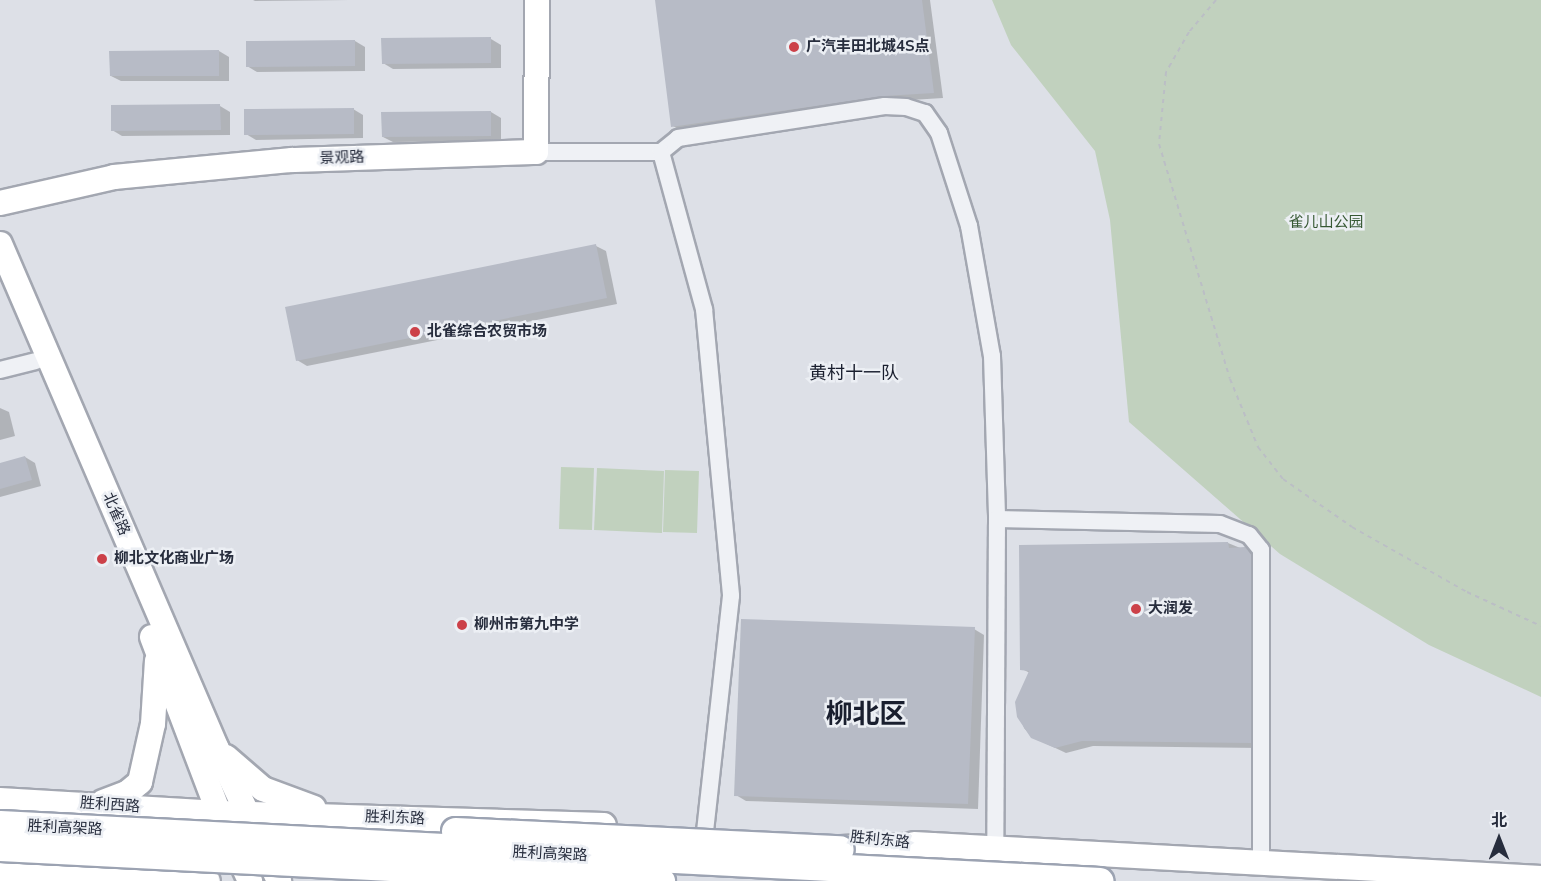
<!DOCTYPE html>
<meta charset="utf-8">
<style>
body{margin:0}
#map{position:relative;width:1541px;height:881px;overflow:hidden;background:#dde0e7;font-family:"Nunito Sans","Noto Sans SC",sans-serif}
div>[style]{position:absolute}
.green>*{inset:0;background:#c1d1be}
.shadow>*{inset:0;background:#0003}
.building>*{inset:0;background:#b7bbc6}
.path>*{height:2px;margin-top:-1px;transform-origin:0;background:repeating-linear-gradient(90deg,#bbbec5 0 4.5px,transparent 0 9px)}
.roads{filter:drop-shadow(2px 0 #a3a7b1) drop-shadow(-2px 0 #a3a7b1) drop-shadow(0 2px #a3a7b1) drop-shadow(0 -2px #a3a7b1)}
.street>*{height:16px;margin:-8px;padding:0 8px;transform-origin:8px;border-radius:8px;background:#eff1f5}
.secondary>*{height:24px;margin:-12px;padding:0 12px;transform-origin:12px;border-radius:12px;background:#fff}
.primary>*{height:27px;margin:-13.5px;padding:0 13.5px;transform-origin:13.5px;border-radius:13.5px;background:#fff}
.bridges{filter:drop-shadow(2px 0 #9ca3b2) drop-shadow(-2px 0 #9ca3b2) drop-shadow(0 2px #9ca3b2) drop-shadow(0 -2px #9ca3b2)}
.primary-bridge>*{height:27px;margin:-13.5px;padding:0 13.5px;transform-origin:13.5px;border-radius:13.5px;background:#fff}
.dots>*{width:16px;height:16px;translate:-50% -50%;box-sizing:border-box;border:3px solid #eceff4;border-radius:50%}
span{translate:-50% -50%;white-space:nowrap;text-align:center;line-height:1.15;-webkit-text-stroke:5px #eceff4;paint-order:stroke}
.poi-label{font-size:15px;color:#272d3d;font-weight:700}
.left{translate:0 -50%;text-align:left}
.street-label{font-size:15px;color:#272d3d}
.park-label{font-size:15px;color:#375934}
.quarter-label{font-size:18px;color:#191e2e}
.town-label{font-size:27px;color:#191e2e;font-weight:700}
.north{position:absolute;left:1469px;top:809px;width:60px;height:60px;-webkit-text-stroke:4px #eceff4;paint-order:stroke;rotate:0deg;font-size:16px;font-weight:700;line-height:24px;text-align:center;color:#272d3d}
.north::after{content:'';display:block;margin:auto;width:21px;height:27px;background:#272d3d;clip-path:polygon(50% 0,100% 100%,50% 72%,0 100%)}
</style>
<div id="map">
<div class="green">
<div style="clip-path:polygon(992px 0,1541px 0,1541px 697px,1429px 645px,1280px 554px,1129px 422px,1110px 220px,1095px 151px,1011px 45px)"></div>
<div style="clip-path:polygon(561px 467px,594px 468px,592px 530px,559px 529px)"></div>
<div style="clip-path:polygon(597px 468px,664px 471px,662px 533px,594px 530px)"></div>
<div style="clip-path:polygon(665px 470px,699px 471px,697px 533px,663px 532px)"></div>
</div>
<div class="shadow">
<div style="clip-path:polygon(253px 0,350px 0,255px 1px)"></div>
<div style="clip-path:polygon(657px 0,930px 0,943px 98px,895px 101px,683px 132px,673px 126px)"></div>
<div style="clip-path:polygon(491px 39px,501px 45px,501px 68px,393px 69px,383px 63px)"></div>
<div style="clip-path:polygon(355px 41px,365px 47px,365px 71px,257px 72px,247px 66px)"></div>
<div style="clip-path:polygon(219px 51px,229px 57px,229px 81px,121px 81px,111px 76px)"></div>
<div style="clip-path:polygon(220px 106px,230px 112px,230px 135px,122px 136px,112px 130px)"></div>
<div style="clip-path:polygon(353px 109px,363px 115px,363px 138px,256px 140px,246px 134px)"></div>
<div style="clip-path:polygon(491px 112px,501px 118px,501px 141px,393px 142px,383px 137px)"></div>
<div style="clip-path:polygon(596px 246px,606px 251px,617px 304px,307px 366px,297px 360px)"></div>
<div style="clip-path:polygon(0 408px,9px 412px,15px 436px,0 440px)"></div>
<div style="clip-path:polygon(25px 457px,35px 463px,41px 486px,0 497px,0 464px)"></div>
<div style="clip-path:polygon(1228px 543px,1255px 554px,1260px 748px,1093px 746px,1066px 753px,1032px 737px,1024px 728px,1017px 703px,1030px 673px,1022px 669px)"></div>
<div style="clip-path:polygon(974px 629px,984px 635px,978px 809px,746px 801px,736px 795px)"></div>
</div>
<div class="building">
<div style="clip-path:polygon(655px 0,922px 0,934px 93px,884px 96px,671px 127px)"></div>
<div style="clip-path:polygon(491px 37px,491px 63px,382px 64px,381px 38px)"></div>
<div style="clip-path:polygon(355px 40px,355px 66px,246px 67px,246px 41px)"></div>
<div style="clip-path:polygon(219px 50px,219px 76px,110px 76px,109px 51px)"></div>
<div style="clip-path:polygon(220px 104px,221px 130px,111px 131px,111px 105px)"></div>
<div style="clip-path:polygon(354px 108px,354px 134px,244px 135px,244px 109px)"></div>
<div style="clip-path:polygon(491px 111px,491px 136px,382px 137px,381px 112px)"></div>
<div style="clip-path:polygon(596px 244px,607px 298px,296px 361px,285px 307px)"></div>
<div style="clip-path:polygon(25px 456px,32px 480px,0 489px,0 463px)"></div>
<div style="clip-path:polygon(1228px 542px,1229px 548px,1245px 547px,1251px 554px,1251px 743px,1082px 741px,1055px 748px,1031px 738px,1017px 717px,1015px 702px,1029px 671px,1020px 670px,1019px 545px)"></div>
<div style="clip-path:polygon(741px 619px,975px 627px,968px 804px,734px 796px)"></div>
</div>
<div class="path">
<div style="left:1216px;top:0;width:42px;rotate:130.2deg"></div>
<div style="left:1189px;top:32px;width:46px;rotate:119.9deg"></div>
<div style="left:1166px;top:72px;width:72px;rotate:95.6deg"></div>
<div style="left:1159px;top:144px;width:245px;rotate:73.2deg"></div>
<div style="left:1230px;top:379px;width:74px;rotate:67.6deg"></div>
<div style="left:1258px;top:447px;width:41px;rotate:52deg"></div>
<div style="left:1283px;top:479px;width:84px;rotate:34.8deg"></div>
<div style="left:1352px;top:527px;width:132px;rotate:29.5deg"></div>
<div style="left:1467px;top:592px;width:81px;rotate:24.7deg"></div>
</div>
<div class="roads">
<div class="street">
<div style="left:536px;top:152px;width:125px"></div>
<div style="left:661px;top:152px;width:22px;rotate:-39deg"></div>
<div style="left:678px;top:138px;width:209px;rotate:-8.8deg"></div>
<div style="left:885px;top:106px;width:21px;rotate:3deg"></div>
<div style="left:906px;top:107px;width:20px;rotate:18deg"></div>
<div style="left:925px;top:113px;width:24px;rotate:55deg"></div>
<div style="left:939px;top:133px;width:98px;rotate:72.1deg"></div>
<div style="left:969px;top:226px;width:132px;rotate:80deg"></div>
<div style="left:992px;top:356px;width:163px;rotate:88.2deg"></div>
<div style="left:997px;top:519px;width:330px;rotate:90.3deg"></div>
<div style="left:661px;top:152px;width:163px;rotate:74.7deg"></div>
<div style="left:704px;top:309px;width:288px;rotate:84.6deg"></div>
<div style="left:731px;top:596px;width:236px;rotate:96.3deg"></div>
<div style="left:0;top:370px;width:36px;rotate:-14deg"></div>
<div style="left:997px;top:519px;width:223px;rotate:1.3deg"></div>
<div style="left:1220px;top:524px;width:31px;rotate:21deg"></div>
<div style="left:1249px;top:535px;width:19px;rotate:51deg"></div>
<div style="left:1261px;top:550px;width:313px;rotate:90deg"></div>
</div>
<div class="secondary">
<div style="left:0;top:203px;width:117px;rotate:-12.8deg"></div>
<div style="left:114px;top:177px;width:179px;rotate:-5.5deg"></div>
<div style="left:292px;top:160px;width:244px;rotate:-1.9deg"></div>
<div style="left:536px;top:152px;width:152px;rotate:-89.6deg"></div>
<div style="left:0;top:244px;width:550px;rotate:66.75deg"></div>
<div style="left:217px;top:749px;width:146px;rotate:64.8deg"></div>
<div style="left:152px;top:637px;width:188px;rotate:69.2deg"></div>
<div style="left:219px;top:813px;width:75px;rotate:65.5deg"></div>
<div style="left:226px;top:757px;width:49px;rotate:40.9deg"></div>
<div style="left:263px;top:789px;width:54px;rotate:20.4deg"></div>
<div style="left:0;top:800px;width:219px;rotate:3.4deg"></div>
<div style="left:219px;top:813px;width:385px;rotate:1.8deg"></div>
<div style="left:103px;top:802px;width:26px;rotate:-21deg"></div>
<div style="left:127px;top:793px;width:17px;rotate:-40deg"></div>
<div style="left:140px;top:782px;width:59px;rotate:-77.4deg"></div>
<div style="left:153px;top:724px;width:63px;rotate:-86.4deg"></div>
<div style="left:914px;top:844px;width:628px;rotate:3.1deg"></div>
<div style="left:0;top:869px;width:208px;rotate:3.3deg"></div>
</div>
<div class="primary">
<div style="left:840px;top:849px;width:92px;rotate:-1.9deg"></div>
</div>
</div>
<div class="bridges">
<div class="primary-bridge">
<div style="left:0;top:824px;width:1101px;rotate:2.97deg"></div>
<div style="left:455px;top:831px;width:385px;rotate:2.7deg"></div>
<div style="left:0;top:847px;width:662px;rotate:2.94deg"></div>
</div>
</div>
<div class="dots">
<div style="left:794px;top:47px;background:#cc4149"></div>
<div style="left:415px;top:332px;background:#cc4149"></div>
<div style="left:102px;top:559px;background:#cc4149"></div>
<div style="left:1136px;top:609px;background:#cc4149"></div>
<div style="left:462px;top:625px;background:#cc4149"></div>
</div>
<div class="poi-label">
<span class="left" style="left:806px;top:47px">广汽丰田北城4S点</span>
<span class="left" style="left:427px;top:332px">北雀综合农贸市场</span>
<span class="left" style="left:114px;top:559px">柳北文化商业广场</span>
<span class="left" style="left:1148px;top:609px">大润发</span>
<span class="left" style="left:474px;top:625px">柳州市第九中学</span>
</div>
<div class="street-label">
<span style="left:342px;top:158px;rotate:-2deg">景观路</span>
<span style="left:116px;top:514px;rotate:67deg">北雀路</span>
<span style="left:110px;top:805px;rotate:4deg">胜利西路</span>
<span style="left:395px;top:818px;rotate:2deg">胜利东路</span>
<span style="left:65px;top:828px;rotate:3deg">胜利高架路</span>
<span style="left:880px;top:840px;rotate:6deg">胜利东路</span>
<span style="left:550px;top:854px;rotate:3deg">胜利高架路</span>
</div>
<div class="park-label">
<span style="left:1326px;top:223px">雀儿山公园</span>
</div>
<div class="quarter-label">
<span style="left:854px;top:373px">黄村十一队</span>
</div>
<div class="town-label">
<span style="left:866px;top:715px">柳北区</span>
</div>
<div class="north">北</div>
</div>
